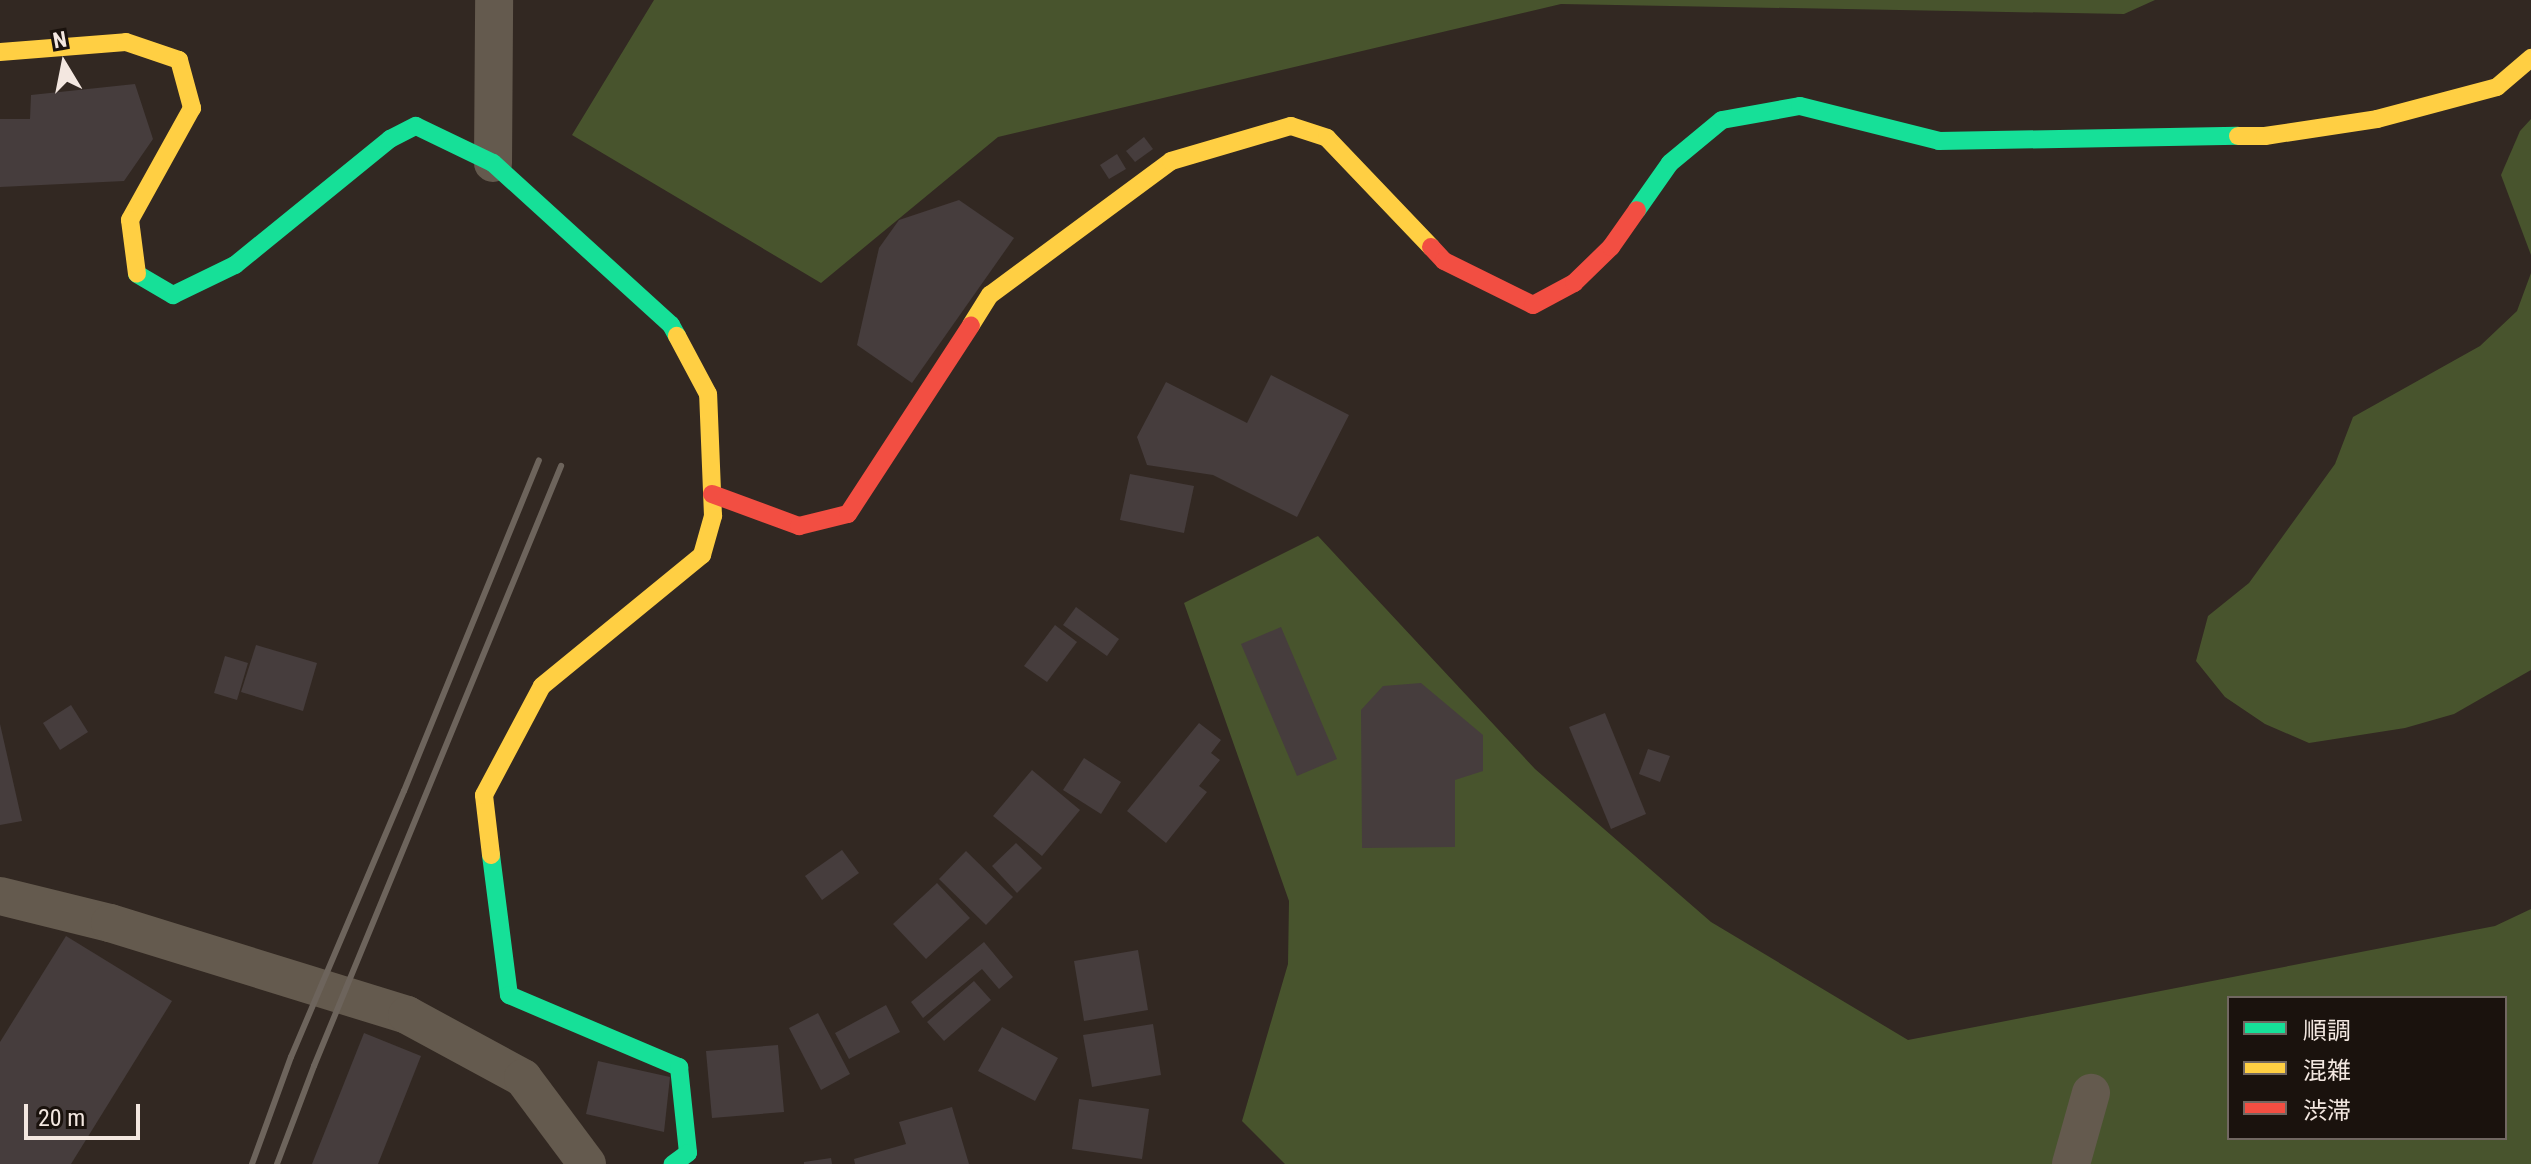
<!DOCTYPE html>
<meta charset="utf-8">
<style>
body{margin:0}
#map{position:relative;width:2531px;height:1164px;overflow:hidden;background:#322822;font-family:"Roboto Condensed","Noto Sans JP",sans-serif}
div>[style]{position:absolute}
.green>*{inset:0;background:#48542d}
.building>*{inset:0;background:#463d3d}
.street>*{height:38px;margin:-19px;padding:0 19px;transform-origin:19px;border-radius:19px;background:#645a4e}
.fast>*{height:18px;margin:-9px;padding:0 9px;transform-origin:9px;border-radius:9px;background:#16e098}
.slow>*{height:18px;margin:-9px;padding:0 9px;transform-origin:9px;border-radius:9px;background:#ffcf43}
.jam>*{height:18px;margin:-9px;padding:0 9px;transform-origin:9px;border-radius:9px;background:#f24e42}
.rail>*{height:6px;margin:-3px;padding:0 3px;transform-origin:3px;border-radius:3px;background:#6d645c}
span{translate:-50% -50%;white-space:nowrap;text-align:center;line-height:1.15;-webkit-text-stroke:6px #1a120d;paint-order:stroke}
.legend{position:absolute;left:2227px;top:996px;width:280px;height:144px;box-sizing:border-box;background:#1a120d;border:2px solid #716761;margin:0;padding:10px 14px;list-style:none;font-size:24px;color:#f3e7e0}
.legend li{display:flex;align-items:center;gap:16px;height:40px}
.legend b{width:40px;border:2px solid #716761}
.north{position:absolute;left:24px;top:24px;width:80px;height:80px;-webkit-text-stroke:6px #1a120d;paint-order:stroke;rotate:350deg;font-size:22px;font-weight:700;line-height:32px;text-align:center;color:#f3e7e0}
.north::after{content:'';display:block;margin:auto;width:28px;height:36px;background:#f3e7e0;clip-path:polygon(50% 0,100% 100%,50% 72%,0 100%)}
.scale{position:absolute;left:24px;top:1104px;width:116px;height:36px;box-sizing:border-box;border:4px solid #f3e7e0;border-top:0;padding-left:10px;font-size:24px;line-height:28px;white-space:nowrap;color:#f3e7e0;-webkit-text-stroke:6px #1a120d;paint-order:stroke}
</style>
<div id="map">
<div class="green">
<div style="clip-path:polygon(654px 0,2155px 0,2124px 14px,1561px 4px,998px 137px,821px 283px,572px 135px)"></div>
<div style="clip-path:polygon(2531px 119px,2531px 255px,2501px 175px,2520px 131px)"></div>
<div style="clip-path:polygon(2531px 273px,2531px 670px,2454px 714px,2405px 728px,2309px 743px,2265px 724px,2225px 697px,2196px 661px,2208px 616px,2249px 583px,2335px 464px,2353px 417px,2480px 346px,2517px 311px)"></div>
<div style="clip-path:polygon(evenodd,1318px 536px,1535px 769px,1711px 922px,1908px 1040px,2495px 926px,2531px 909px,2531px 1164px,1285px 1164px,1242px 1121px,1288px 964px,1289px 901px,1184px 603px,1318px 536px,2229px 998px,2505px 998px,2505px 1138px,2229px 1138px,2229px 998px)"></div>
</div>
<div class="building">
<div style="clip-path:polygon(135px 84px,153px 139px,124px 181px,0 187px,0 119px,30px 119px,31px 95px)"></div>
<div style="clip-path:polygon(1144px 137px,1153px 149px,1135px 162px,1126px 151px)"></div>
<div style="clip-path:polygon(1117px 154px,1126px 169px,1109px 179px,1100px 165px)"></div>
<div style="clip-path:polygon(959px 200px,1014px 238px,912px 383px,857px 345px,879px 248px,899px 220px)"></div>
<div style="clip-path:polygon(1271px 375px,1349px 415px,1297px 517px,1213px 475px,1147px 465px,1137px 437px,1166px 382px,1247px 423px)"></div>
<div style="clip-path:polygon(1130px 474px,1194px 486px,1184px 533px,1120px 520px)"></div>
<div style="clip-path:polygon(1076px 607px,1119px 639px,1107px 656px,1063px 625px)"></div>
<div style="clip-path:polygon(1055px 625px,1077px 642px,1047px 682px,1024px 666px)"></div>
<div style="clip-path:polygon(1281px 627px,1337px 759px,1297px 776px,1241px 644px)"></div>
<div style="clip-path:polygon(256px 645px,317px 663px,303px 711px,241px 692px)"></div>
<div style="clip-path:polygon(225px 656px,248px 663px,237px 700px,214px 693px)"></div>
<div style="clip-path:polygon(1421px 683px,1483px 735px,1483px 771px,1455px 780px,1455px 847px,1362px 848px,1361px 710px,1383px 686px)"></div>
<div style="clip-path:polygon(71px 705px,88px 732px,60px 750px,43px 723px)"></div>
<div style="clip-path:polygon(1605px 713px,1646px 814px,1611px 829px,1569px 727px)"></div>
<div style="clip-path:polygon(1199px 723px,1221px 740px,1211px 753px,1220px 760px,1199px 786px,1207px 792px,1166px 843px,1127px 811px)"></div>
<div style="clip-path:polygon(0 724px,22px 821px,0 825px)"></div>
<div style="clip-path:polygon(1648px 749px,1670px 756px,1660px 782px,1639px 774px)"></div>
<div style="clip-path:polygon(1084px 758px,1121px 782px,1101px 814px,1063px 790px)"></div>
<div style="clip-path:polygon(1032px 770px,1080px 810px,1042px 856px,993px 816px)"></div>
<div style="clip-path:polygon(1016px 843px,1042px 868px,1017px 893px,992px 866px)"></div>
<div style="clip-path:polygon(842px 850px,859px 873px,822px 900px,805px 876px)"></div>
<div style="clip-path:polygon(966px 851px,1013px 897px,986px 925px,939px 879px)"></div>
<div style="clip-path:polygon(937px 883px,970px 918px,926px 959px,893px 924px)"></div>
<div style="clip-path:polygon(66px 936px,172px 1001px,71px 1164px,0 1164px,0 1042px)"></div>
<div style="clip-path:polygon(984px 942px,1013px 977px,999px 989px,982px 969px,923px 1018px,911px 1002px)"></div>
<div style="clip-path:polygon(1138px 950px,1148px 1010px,1084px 1021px,1074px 961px)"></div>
<div style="clip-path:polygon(974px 981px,991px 1000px,944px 1041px,927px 1022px)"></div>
<div style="clip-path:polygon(886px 1005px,900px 1032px,849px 1059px,835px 1033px)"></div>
<div style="clip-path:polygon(818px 1013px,850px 1074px,821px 1090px,789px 1028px)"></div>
<div style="clip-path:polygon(1153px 1024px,1161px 1075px,1092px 1087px,1083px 1035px)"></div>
<div style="clip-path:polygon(1002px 1027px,1058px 1058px,1035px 1101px,978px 1071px)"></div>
<div style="clip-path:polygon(364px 1033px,421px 1056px,378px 1164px,312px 1164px)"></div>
<div style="clip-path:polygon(778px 1045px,784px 1112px,712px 1118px,706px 1051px)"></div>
<div style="clip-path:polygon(598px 1061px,670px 1077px,664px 1132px,586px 1114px)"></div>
<div style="clip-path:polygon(1079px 1099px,1149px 1109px,1142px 1159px,1072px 1149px)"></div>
<div style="clip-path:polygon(952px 1107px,969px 1164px,855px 1164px,854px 1159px,906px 1144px,899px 1122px)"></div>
<div style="clip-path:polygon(831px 1158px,832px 1164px,804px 1164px,804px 1162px)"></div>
</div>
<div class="street">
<div style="left:493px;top:163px;width:163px;rotate:-89.6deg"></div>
<div style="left:0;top:896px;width:113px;rotate:13.8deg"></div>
<div style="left:110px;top:923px;width:311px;rotate:17.2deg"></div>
<div style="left:407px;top:1015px;width:132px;rotate:28.5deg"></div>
<div style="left:523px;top:1078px;width:107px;rotate:53.3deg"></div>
<div style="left:2071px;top:1164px;width:74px;rotate:-74.3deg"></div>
</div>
<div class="fast">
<div style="left:1637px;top:210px;width:57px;rotate:-54.9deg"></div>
<div style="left:1670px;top:163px;width:67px;rotate:-39.6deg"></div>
<div style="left:1722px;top:120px;width:79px;rotate:-10.2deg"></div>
<div style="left:1800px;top:106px;width:143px;rotate:14.1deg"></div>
<div style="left:1939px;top:141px;width:299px;rotate:-1deg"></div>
<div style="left:137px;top:274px;width:42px;rotate:30.3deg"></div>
<div style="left:173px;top:295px;width:69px;rotate:-25.8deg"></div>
<div style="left:235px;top:265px;width:200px;rotate:-39.1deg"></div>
<div style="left:390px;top:139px;width:29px;rotate:-27deg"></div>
<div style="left:416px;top:126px;width:85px;rotate:25.7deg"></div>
<div style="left:493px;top:163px;width:241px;rotate:42.3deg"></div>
<div style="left:671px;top:325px;width:13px;rotate:61deg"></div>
<div style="left:491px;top:855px;width:141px;rotate:82.7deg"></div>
<div style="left:509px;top:995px;width:185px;rotate:23deg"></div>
<div style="left:679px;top:1067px;width:86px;rotate:84deg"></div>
<div style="left:688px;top:1153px;width:19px;rotate:144deg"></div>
</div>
<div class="slow">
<div style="left:0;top:52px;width:126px;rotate:-4.5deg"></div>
<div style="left:126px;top:42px;width:56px;rotate:18.8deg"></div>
<div style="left:179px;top:60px;width:50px;rotate:74.8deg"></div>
<div style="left:192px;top:108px;width:128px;rotate:119deg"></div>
<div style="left:130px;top:220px;width:54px;rotate:82.6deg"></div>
<div style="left:2238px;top:136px;width:27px"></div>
<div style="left:2265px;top:136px;width:113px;rotate:-8.6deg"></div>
<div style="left:2377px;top:119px;width:124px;rotate:-14.9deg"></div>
<div style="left:2497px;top:87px;width:45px;rotate:-40.5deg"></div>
<div style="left:971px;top:325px;width:36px;rotate:-58deg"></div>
<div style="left:990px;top:295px;width:225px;rotate:-36.5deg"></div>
<div style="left:1171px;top:161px;width:125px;rotate:-16.3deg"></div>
<div style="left:1291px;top:126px;width:38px;rotate:18deg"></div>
<div style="left:1327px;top:138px;width:151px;rotate:46.3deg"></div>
<div style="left:491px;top:855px;width:60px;rotate:-96.7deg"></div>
<div style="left:484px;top:795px;width:123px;rotate:-62deg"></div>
<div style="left:542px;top:686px;width:207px;rotate:-39.3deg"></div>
<div style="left:702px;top:555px;width:41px;rotate:-74.2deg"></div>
<div style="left:713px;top:516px;width:122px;rotate:-92.3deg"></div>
<div style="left:708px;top:394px;width:66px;rotate:-118.1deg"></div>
</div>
<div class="jam">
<div style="left:1431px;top:247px;width:19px;rotate:47deg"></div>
<div style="left:1444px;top:261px;width:99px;rotate:26.3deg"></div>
<div style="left:1533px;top:305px;width:47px;rotate:-28.2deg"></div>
<div style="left:1574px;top:283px;width:52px;rotate:-44.2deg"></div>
<div style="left:1611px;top:247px;width:45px;rotate:-54.9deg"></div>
<div style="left:712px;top:494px;width:93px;rotate:20.2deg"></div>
<div style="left:799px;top:526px;width:50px;rotate:-13.8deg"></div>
<div style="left:848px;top:514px;width:225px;rotate:-56.9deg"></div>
</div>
<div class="rail">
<div style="left:252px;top:1164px;width:114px;rotate:-70deg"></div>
<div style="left:291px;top:1057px;width:289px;rotate:-67deg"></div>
<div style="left:404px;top:791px;width:357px;rotate:-67.8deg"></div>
<div style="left:277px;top:1164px;width:105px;rotate:-69.3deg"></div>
<div style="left:314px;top:1066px;width:649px;rotate:-67.62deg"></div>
</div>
<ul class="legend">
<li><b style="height:10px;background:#16e098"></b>順調</li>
<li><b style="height:10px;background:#ffcf43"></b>混雑</li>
<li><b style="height:10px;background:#f24e42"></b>渋滞</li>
</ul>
<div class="north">N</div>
<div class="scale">20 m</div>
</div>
